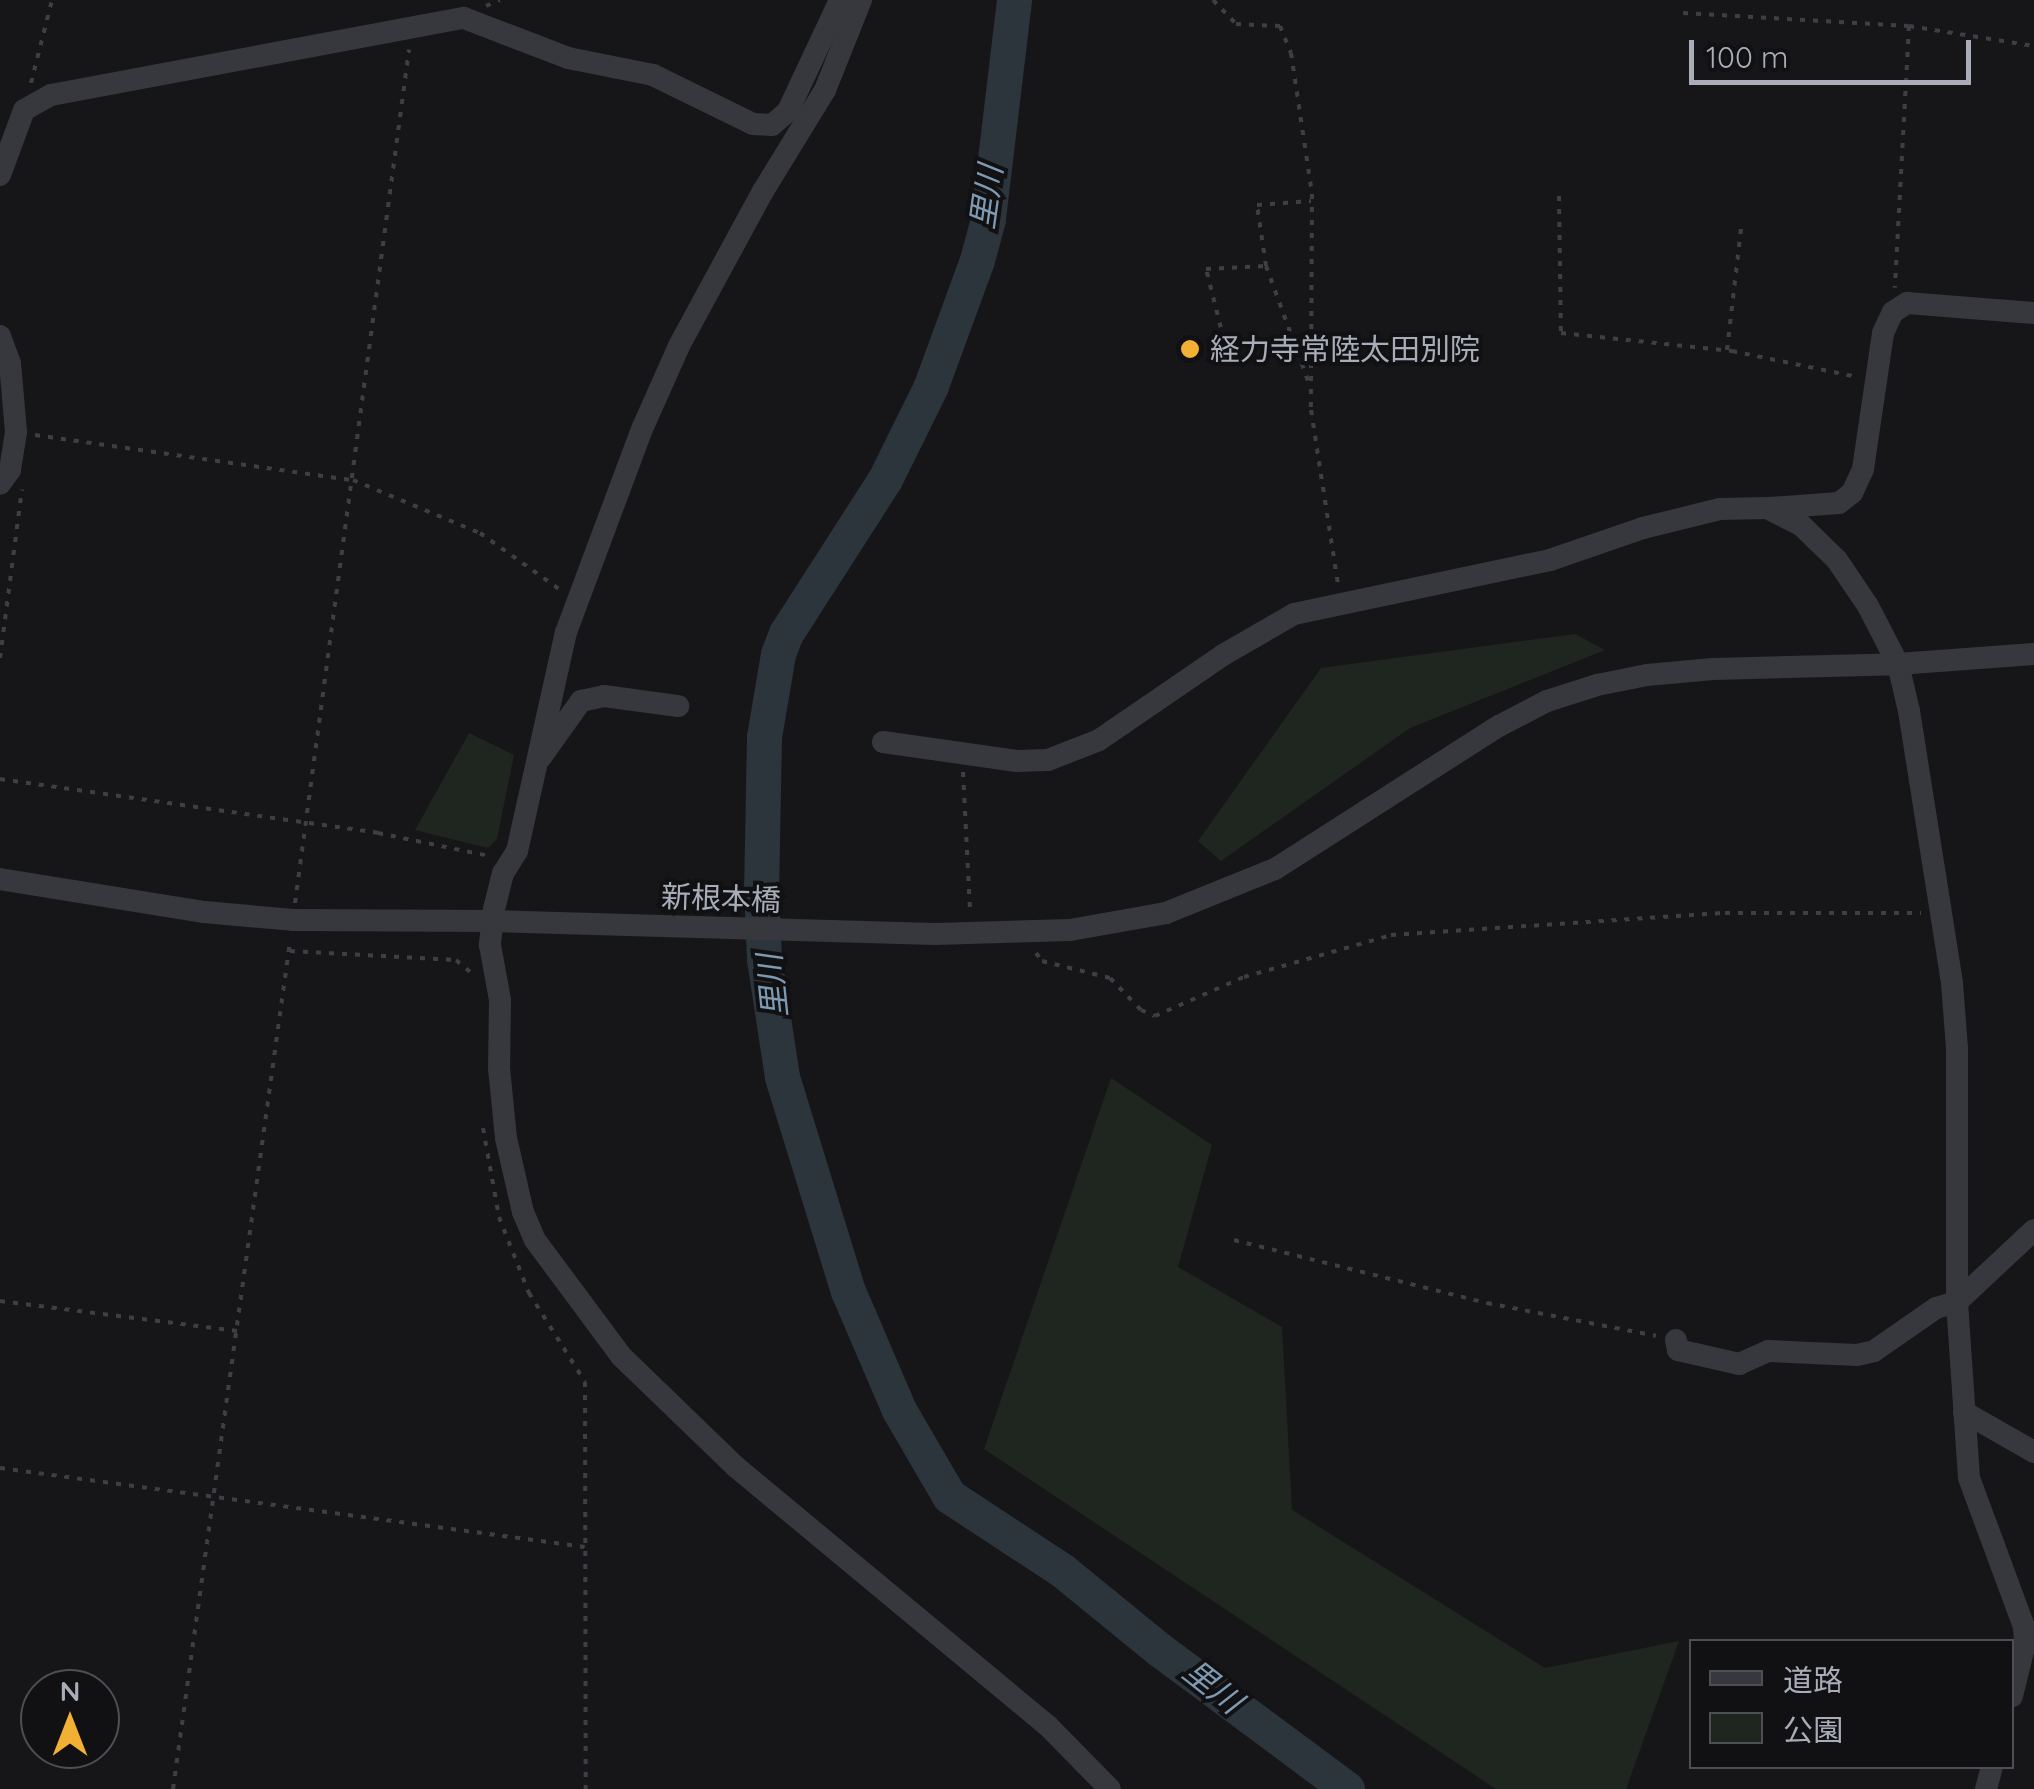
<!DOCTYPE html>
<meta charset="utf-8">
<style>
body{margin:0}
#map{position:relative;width:2034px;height:1789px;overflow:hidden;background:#161618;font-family:Quicksand,"Noto Sans JP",sans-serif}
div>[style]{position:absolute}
.green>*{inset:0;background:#1e261f}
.river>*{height:35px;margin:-17.5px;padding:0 17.5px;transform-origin:17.5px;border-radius:17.5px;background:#2c353c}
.path>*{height:4px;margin-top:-2px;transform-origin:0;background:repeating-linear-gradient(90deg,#3d3f44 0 5px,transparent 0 13px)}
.minor>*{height:22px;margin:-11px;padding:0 11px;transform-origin:11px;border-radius:11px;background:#37383d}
.dots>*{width:28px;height:28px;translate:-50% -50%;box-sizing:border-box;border:5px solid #111113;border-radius:50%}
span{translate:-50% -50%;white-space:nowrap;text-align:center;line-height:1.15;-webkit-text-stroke:8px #111113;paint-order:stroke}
.poi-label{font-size:30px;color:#a8adb8}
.left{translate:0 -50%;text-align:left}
.street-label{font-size:30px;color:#a8adb8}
.water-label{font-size:32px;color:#7f9bb3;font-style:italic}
.legend{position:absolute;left:1689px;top:1639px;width:325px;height:130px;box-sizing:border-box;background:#111113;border:2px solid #4d4f55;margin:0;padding:12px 18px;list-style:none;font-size:30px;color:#a8adb8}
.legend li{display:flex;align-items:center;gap:20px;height:50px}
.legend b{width:50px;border:2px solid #4d4f55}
.north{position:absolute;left:20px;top:1669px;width:100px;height:100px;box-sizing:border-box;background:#111113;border:2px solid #4d4f55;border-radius:50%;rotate:0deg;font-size:28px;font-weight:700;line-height:40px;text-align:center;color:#a8adb8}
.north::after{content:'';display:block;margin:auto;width:35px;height:45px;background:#f2b134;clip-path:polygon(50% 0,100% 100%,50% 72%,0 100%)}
.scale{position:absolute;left:1689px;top:40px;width:282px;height:45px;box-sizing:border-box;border:5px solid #a8adb8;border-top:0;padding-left:12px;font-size:30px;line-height:35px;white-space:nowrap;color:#a8adb8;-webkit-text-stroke:8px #111113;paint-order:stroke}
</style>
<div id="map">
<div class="green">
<div style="clip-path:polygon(1575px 634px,1605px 650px,1410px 728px,1221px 861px,1198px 841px,1321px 668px)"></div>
<div style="clip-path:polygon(469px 733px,514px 755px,497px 839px,488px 848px,415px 830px)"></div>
<div style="clip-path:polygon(1111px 1078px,1212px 1145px,1178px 1267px,1282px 1327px,1292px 1510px,1545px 1668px,1679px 1641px,1626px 1789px,1496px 1789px,984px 1449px)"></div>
</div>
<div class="river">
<div style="left:1014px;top:0;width:221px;rotate:96.8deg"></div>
<div style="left:988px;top:219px;width:42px;rotate:105deg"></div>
<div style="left:977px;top:260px;width:134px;rotate:110.1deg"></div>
<div style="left:931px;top:386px;width:104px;rotate:116.3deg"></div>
<div style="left:885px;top:479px;width:183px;rotate:122.7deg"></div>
<div style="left:786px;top:633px;width:22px;rotate:111deg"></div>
<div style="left:778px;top:654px;width:84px;rotate:99.6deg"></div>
<div style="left:764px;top:737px;width:150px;rotate:91.1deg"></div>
<div style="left:761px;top:887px;width:72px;rotate:87.6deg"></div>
<div style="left:764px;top:959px;width:119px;rotate:81.3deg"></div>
<div style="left:782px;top:1077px;width:224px;rotate:72.9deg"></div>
<div style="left:848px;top:1291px;width:129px;rotate:66.8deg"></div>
<div style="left:899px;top:1410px;width:99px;rotate:59.8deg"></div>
<div style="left:949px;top:1496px;width:136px;rotate:33.3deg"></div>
<div style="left:1063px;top:1571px;width:125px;rotate:39.2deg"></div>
<div style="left:1160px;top:1650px;width:233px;rotate:36.6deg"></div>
</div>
<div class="path">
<div style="left:1213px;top:0;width:33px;rotate:46deg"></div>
<div style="left:1236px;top:24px;width:44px;rotate:2.6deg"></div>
<div style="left:1280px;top:26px;width:29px;rotate:68deg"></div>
<div style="left:1291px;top:53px;width:143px;rotate:81.5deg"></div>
<div style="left:1312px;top:194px;width:216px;rotate:90.3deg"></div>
<div style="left:1311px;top:410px;width:177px;rotate:81.2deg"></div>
<div style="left:486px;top:6px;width:15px;rotate:-23deg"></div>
<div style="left:1683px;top:13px;width:226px;rotate:3.3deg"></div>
<div style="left:1909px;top:26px;width:262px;rotate:93.1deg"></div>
<div style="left:1909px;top:26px;width:127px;rotate:9.1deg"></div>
<div style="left:31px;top:83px;width:86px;rotate:-75.8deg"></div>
<div style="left:1559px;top:196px;width:137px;rotate:89.2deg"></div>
<div style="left:1561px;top:333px;width:172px;rotate:6deg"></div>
<div style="left:1732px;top:351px;width:128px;rotate:11.7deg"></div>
<div style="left:1266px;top:266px;width:62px;rotate:-98.4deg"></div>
<div style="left:1257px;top:205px;width:54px;rotate:-4.2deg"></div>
<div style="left:1224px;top:340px;width:73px;rotate:-104.2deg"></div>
<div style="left:1206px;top:269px;width:60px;rotate:-2.9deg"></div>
<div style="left:1266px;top:266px;width:128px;rotate:69.9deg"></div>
<div style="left:1727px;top:350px;width:122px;rotate:-83.4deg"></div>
<div style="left:35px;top:435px;width:321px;rotate:8.1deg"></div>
<div style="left:353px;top:480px;width:138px;rotate:22.7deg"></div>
<div style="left:480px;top:533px;width:97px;rotate:35.3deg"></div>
<div style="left:0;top:658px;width:170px;rotate:-82.6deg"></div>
<div style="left:963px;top:772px;width:140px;rotate:87.1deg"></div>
<div style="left:0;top:779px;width:382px;rotate:8.1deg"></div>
<div style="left:378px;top:833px;width:113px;rotate:11.7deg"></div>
<div style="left:295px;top:903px;width:861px;rotate:-82.39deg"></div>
<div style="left:290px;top:951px;width:166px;rotate:3.1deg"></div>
<div style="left:456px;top:960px;width:23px;rotate:40deg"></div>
<div style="left:1036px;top:953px;width:10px;rotate:53deg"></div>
<div style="left:1042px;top:961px;width:70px;rotate:14deg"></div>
<div style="left:1110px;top:978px;width:45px;rotate:45.9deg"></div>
<div style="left:1141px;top:1010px;width:15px;rotate:23deg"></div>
<div style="left:1155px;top:1016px;width:97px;rotate:-23.7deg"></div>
<div style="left:1244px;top:977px;width:153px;rotate:-15.9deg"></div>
<div style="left:1391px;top:935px;width:335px;rotate:-3.8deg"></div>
<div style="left:1725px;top:913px;width:196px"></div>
<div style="left:483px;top:1128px;width:90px;rotate:79.8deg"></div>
<div style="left:499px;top:1217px;width:82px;rotate:68.5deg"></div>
<div style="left:529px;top:1293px;width:105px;rotate:57.8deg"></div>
<div style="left:585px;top:1382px;width:407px;rotate:89.9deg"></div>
<div style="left:1234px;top:1240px;width:261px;rotate:14deg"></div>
<div style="left:1487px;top:1303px;width:172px;rotate:11deg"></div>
<div style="left:0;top:1301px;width:241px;rotate:7.2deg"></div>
<div style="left:0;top:1468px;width:590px;rotate:7.69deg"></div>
<div style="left:173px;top:1789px;width:855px;rotate:-82.14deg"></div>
</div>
<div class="minor">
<div style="left:861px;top:0;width:97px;rotate:111.8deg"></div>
<div style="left:825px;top:90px;width:119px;rotate:121.5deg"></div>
<div style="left:763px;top:191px;width:176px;rotate:118.5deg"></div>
<div style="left:679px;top:346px;width:91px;rotate:114deg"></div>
<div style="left:642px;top:429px;width:217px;rotate:110.5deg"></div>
<div style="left:566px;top:632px;width:224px;rotate:102.6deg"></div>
<div style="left:517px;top:851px;width:26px;rotate:122deg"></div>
<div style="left:503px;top:873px;width:38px;rotate:104deg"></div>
<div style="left:494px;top:910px;width:35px;rotate:97deg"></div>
<div style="left:490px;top:945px;width:56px;rotate:79.7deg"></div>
<div style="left:500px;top:1000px;width:68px;rotate:90.8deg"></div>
<div style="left:499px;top:1068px;width:70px;rotate:84.3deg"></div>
<div style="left:506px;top:1138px;width:76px;rotate:77.1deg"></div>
<div style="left:523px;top:1212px;width:30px;rotate:67deg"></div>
<div style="left:535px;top:1240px;width:144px;rotate:53.4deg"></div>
<div style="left:621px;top:1356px;width:160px;rotate:44deg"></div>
<div style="left:736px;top:1467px;width:405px;rotate:39.7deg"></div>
<div style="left:1048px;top:1726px;width:88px;rotate:45.5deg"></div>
<div style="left:0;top:175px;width:69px;rotate:-69.7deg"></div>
<div style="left:24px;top:110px;width:31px;rotate:-29deg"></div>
<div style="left:51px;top:95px;width:420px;rotate:-10.6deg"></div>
<div style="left:464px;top:18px;width:111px;rotate:21deg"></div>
<div style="left:568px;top:58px;width:87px;rotate:11.3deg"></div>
<div style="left:653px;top:75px;width:111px;rotate:26.1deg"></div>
<div style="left:753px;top:124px;width:19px;rotate:3deg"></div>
<div style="left:772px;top:125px;width:21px;rotate:-41deg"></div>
<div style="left:788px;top:111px;width:123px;rotate:-64.9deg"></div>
<div style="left:0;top:336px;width:29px;rotate:70deg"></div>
<div style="left:10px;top:363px;width:69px;rotate:85deg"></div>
<div style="left:16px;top:432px;width:38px;rotate:99deg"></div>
<div style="left:10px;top:470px;width:17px;rotate:126deg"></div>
<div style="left:1770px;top:508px;width:69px;rotate:-4.1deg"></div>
<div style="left:1839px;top:503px;width:16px;rotate:-38deg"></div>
<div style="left:1852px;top:493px;width:26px;rotate:-65deg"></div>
<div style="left:1863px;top:469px;width:137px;rotate:-81.6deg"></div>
<div style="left:1883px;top:333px;width:23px;rotate:-65deg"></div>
<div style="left:1893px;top:312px;width:17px;rotate:-33deg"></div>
<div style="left:1907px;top:303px;width:127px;rotate:4.5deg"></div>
<div style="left:883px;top:742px;width:135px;rotate:8.1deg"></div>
<div style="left:1017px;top:761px;width:31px;rotate:-2deg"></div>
<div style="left:1048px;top:760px;width:55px;rotate:-21.4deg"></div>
<div style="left:1099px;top:740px;width:150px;rotate:-34.4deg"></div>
<div style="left:1223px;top:655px;width:82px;rotate:-30deg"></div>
<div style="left:1294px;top:614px;width:262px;rotate:-11.9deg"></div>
<div style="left:1550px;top:560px;width:98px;rotate:-19deg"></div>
<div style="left:1643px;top:528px;width:79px;rotate:-13.9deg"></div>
<div style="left:1720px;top:509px;width:47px;rotate:-1.2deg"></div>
<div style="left:1767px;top:508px;width:38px;rotate:27deg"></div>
<div style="left:1801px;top:525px;width:50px;rotate:44.2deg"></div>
<div style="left:1837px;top:560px;width:55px;rotate:56deg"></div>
<div style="left:1868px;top:606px;width:65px;rotate:62.7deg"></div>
<div style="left:1898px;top:664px;width:48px;rotate:76.8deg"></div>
<div style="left:1909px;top:711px;width:275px;rotate:81deg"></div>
<div style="left:1952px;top:983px;width:65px;rotate:85.6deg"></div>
<div style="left:1957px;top:1048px;width:254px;rotate:90deg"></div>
<div style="left:1957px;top:1302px;width:176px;rotate:86.1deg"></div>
<div style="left:1969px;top:1478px;width:159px;rotate:69.7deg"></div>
<div style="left:2024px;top:1627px;width:16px;rotate:86deg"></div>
<div style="left:2025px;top:1643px;width:55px;rotate:103.8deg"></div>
<div style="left:541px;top:757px;width:69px;rotate:-54.5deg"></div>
<div style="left:581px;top:701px;width:24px;rotate:-12deg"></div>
<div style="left:604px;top:696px;width:75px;rotate:7.7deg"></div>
<div style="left:0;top:879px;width:207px;rotate:9.2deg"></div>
<div style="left:204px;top:912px;width:89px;rotate:5.1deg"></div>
<div style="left:293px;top:920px;width:201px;rotate:0.3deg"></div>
<div style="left:494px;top:921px;width:441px;rotate:1.7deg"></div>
<div style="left:935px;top:934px;width:135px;rotate:-1.7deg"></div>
<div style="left:1070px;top:930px;width:97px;rotate:-10deg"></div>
<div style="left:1166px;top:913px;width:118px;rotate:-22deg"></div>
<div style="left:1275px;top:869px;width:266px;rotate:-32.6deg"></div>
<div style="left:1499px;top:726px;width:54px;rotate:-27.5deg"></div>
<div style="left:1547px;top:701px;width:52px;rotate:-17.7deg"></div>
<div style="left:1597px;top:685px;width:51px;rotate:-11.3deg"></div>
<div style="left:1647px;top:675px;width:66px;rotate:-5.2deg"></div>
<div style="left:1713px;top:669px;width:185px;rotate:-1.5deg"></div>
<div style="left:1898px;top:664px;width:136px;rotate:-4.2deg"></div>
<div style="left:1676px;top:1340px;width:10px;rotate:79deg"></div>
<div style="left:1678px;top:1350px;width:63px;rotate:12.9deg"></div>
<div style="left:1739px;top:1364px;width:32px;rotate:-24deg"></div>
<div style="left:1768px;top:1351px;width:89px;rotate:2.6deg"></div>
<div style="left:1857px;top:1355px;width:17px;rotate:-13deg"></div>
<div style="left:1874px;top:1351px;width:75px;rotate:-34.7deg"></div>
<div style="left:1936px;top:1308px;width:22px;rotate:-16deg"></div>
<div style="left:1957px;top:1302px;width:105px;rotate:-43.1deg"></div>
<div style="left:1964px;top:1412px;width:81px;rotate:29.7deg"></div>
<div style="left:1986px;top:1789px;width:24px;rotate:-75deg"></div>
</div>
<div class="dots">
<div style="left:1190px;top:349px;background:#f2b134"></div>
</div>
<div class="poi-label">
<span class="left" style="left:1210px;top:349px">経力寺常陸太田別院</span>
</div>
<div class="street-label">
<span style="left:721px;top:898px;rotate:2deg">新根本橋</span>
</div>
<div class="water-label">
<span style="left:986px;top:197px;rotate:-82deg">里川</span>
<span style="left:772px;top:986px;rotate:-96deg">里川</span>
<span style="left:1213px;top:1686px;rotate:38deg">里川</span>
</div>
<ul class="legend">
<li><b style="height:12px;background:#37383d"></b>道路</li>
<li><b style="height:28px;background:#1e261f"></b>公園</li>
</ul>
<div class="north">N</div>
<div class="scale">100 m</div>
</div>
